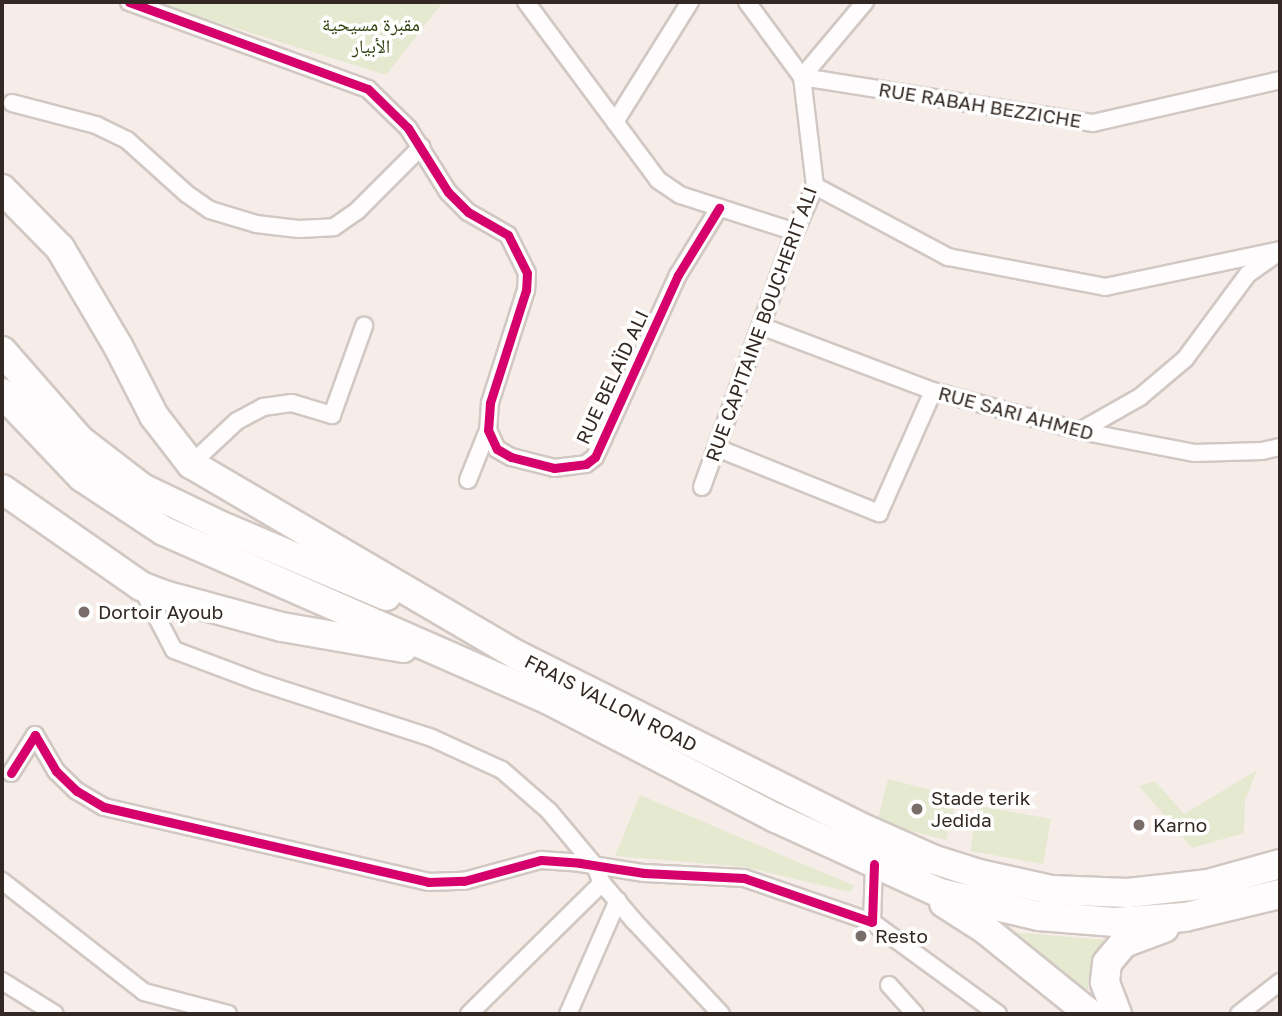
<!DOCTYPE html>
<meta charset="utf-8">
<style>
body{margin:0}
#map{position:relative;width:1282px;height:1016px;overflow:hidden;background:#f7ede8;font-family:"Golos Text","Noto Naskh Arabic",sans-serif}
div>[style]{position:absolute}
.green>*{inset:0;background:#e4e9d0}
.roads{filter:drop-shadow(2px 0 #d2c8c3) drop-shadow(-2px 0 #d2c8c3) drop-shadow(0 2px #d2c8c3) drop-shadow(0 -2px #d2c8c3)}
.street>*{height:16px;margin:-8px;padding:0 8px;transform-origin:8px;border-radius:8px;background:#fefcfc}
.highway>*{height:28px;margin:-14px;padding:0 14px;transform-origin:14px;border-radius:14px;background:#fefcfc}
.cycleway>*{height:9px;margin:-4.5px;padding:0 4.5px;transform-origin:4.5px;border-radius:4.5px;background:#d6006c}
.dots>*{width:19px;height:19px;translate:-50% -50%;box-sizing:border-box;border:4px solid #fff;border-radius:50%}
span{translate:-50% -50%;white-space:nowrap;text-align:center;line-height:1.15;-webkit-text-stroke:7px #fff;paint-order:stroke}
.park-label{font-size:19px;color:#31410d}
.street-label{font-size:19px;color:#332823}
.poi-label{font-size:19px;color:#332823}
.left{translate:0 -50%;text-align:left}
.frame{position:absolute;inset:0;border:4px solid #332823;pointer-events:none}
</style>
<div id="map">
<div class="green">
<div style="clip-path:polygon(152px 2px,443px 2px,386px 75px)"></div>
<div style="clip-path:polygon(1257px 770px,1245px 800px,1244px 833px,1192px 848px,1139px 786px,1155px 781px,1184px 814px)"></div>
<div style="clip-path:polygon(888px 779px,957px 797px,946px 840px,877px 822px)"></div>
<div style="clip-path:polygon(640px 795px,855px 886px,849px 892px,745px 867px,615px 856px)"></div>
<div style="clip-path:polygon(978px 806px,1051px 819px,1043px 864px,970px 851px)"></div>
<div style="clip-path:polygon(999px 931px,1106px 940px,1088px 980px,1089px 1006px)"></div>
</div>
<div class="roads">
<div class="street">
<div style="left:129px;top:2px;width:254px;rotate:20deg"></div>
<div style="left:368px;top:89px;width:56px;rotate:44.3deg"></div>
<div style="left:408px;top:128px;width:75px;rotate:58deg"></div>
<div style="left:448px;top:192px;width:28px;rotate:45deg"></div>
<div style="left:468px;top:212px;width:46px;rotate:29.9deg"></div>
<div style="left:508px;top:235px;width:42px;rotate:63.4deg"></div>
<div style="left:527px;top:273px;width:17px;rotate:93deg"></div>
<div style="left:526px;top:290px;width:119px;rotate:107.7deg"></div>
<div style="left:490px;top:403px;width:27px;rotate:94deg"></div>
<div style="left:488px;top:430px;width:21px;rotate:65deg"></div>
<div style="left:497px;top:449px;width:16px;rotate:30deg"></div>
<div style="left:511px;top:457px;width:44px;rotate:14.3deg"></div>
<div style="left:554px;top:468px;width:32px;rotate:-7deg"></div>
<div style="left:586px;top:464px;width:11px;rotate:-38deg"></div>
<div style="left:595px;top:457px;width:200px;rotate:-65.5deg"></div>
<div style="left:678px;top:275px;width:79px;rotate:-58.5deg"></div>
<div style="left:526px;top:2px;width:222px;rotate:53.4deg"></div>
<div style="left:658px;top:180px;width:27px;rotate:34deg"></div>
<div style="left:680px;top:195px;width:121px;rotate:17.8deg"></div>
<div style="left:802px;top:77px;width:295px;rotate:9deg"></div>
<div style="left:1093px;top:123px;width:192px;rotate:-12.9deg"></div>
<div style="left:802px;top:77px;width:98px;rotate:-50deg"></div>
<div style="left:12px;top:103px;width:87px;rotate:14.7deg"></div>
<div style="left:96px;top:125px;width:34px;rotate:26deg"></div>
<div style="left:127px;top:140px;width:81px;rotate:42deg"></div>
<div style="left:187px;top:194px;width:28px;rotate:35deg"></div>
<div style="left:210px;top:210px;width:48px;rotate:16.9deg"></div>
<div style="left:256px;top:224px;width:43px;rotate:6.6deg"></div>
<div style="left:299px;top:229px;width:35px;rotate:-3deg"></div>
<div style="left:334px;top:227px;width:28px;rotate:-35deg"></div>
<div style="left:357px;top:211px;width:91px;rotate:-45deg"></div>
<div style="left:615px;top:122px;width:142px;rotate:-58deg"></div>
<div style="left:815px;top:186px;width:151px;rotate:28.1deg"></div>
<div style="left:948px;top:257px;width:160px;rotate:10.8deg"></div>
<div style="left:1105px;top:287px;width:179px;rotate:-11.9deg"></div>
<div style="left:761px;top:326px;width:184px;rotate:20.7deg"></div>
<div style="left:933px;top:391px;width:152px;rotate:15.2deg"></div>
<div style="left:1080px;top:431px;width:116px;rotate:10.9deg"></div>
<div style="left:1194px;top:453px;width:68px;rotate:-1.7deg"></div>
<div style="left:1262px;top:451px;width:18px;rotate:-13deg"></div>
<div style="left:1080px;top:431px;width:69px;rotate:-29.5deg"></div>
<div style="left:1140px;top:397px;width:59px;rotate:-40.2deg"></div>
<div style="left:1185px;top:359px;width:106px;rotate:-53.5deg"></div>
<div style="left:1248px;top:274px;width:37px;rotate:-35deg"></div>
<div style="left:717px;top:448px;width:175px;rotate:21.9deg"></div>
<div style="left:879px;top:513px;width:133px;rotate:-66.1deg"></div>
<div style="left:191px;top:464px;width:63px;rotate:-43.1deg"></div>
<div style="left:237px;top:421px;width:30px;rotate:-28deg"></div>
<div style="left:263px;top:407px;width:29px;rotate:-8deg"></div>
<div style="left:292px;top:403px;width:42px;rotate:16.7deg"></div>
<div style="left:332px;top:415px;width:95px;rotate:-70.2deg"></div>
<div style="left:468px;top:480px;width:54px;rotate:-68.2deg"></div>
<div style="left:702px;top:487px;width:271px;rotate:-70deg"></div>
<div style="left:795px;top:232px;width:50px;rotate:-66.5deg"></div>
<div style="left:815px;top:186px;width:110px;rotate:-96.8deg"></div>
<div style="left:802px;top:77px;width:93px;rotate:-126.3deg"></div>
<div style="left:141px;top:587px;width:71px;rotate:62.4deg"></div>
<div style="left:174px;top:650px;width:88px;rotate:20.7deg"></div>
<div style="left:256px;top:681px;width:185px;rotate:17.9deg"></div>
<div style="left:432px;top:738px;width:77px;rotate:24.6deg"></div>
<div style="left:502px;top:770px;width:62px;rotate:41.1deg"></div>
<div style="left:549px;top:811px;width:72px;rotate:50.1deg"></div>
<div style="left:595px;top:866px;width:18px;rotate:68deg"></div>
<div style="left:602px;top:883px;width:50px;rotate:49.9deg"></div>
<div style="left:634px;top:921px;width:127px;rotate:46.9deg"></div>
<div style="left:11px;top:773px;width:45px;rotate:-57.7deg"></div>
<div style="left:35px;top:735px;width:42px;rotate:59.7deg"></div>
<div style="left:56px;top:771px;width:29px;rotate:44deg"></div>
<div style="left:77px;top:791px;width:31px;rotate:31deg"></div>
<div style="left:104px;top:807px;width:333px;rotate:13deg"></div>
<div style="left:428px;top:882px;width:36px;rotate:-2deg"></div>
<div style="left:464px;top:881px;width:80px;rotate:-15.3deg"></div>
<div style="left:541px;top:860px;width:39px;rotate:4deg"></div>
<div style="left:580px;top:863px;width:65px;rotate:8.9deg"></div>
<div style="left:644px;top:873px;width:100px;rotate:2.9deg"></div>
<div style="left:744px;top:878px;width:135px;rotate:19deg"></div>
<div style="left:872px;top:922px;width:58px;rotate:-88deg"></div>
<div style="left:2px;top:881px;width:180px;rotate:38deg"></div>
<div style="left:144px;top:992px;width:87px;rotate:14.7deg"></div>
<div style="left:872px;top:922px;width:156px;rotate:36.1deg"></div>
<div style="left:2px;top:981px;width:62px;rotate:31.9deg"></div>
<div style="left:889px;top:985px;width:39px;rotate:48deg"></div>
<div style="left:469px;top:1014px;width:187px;rotate:-44.6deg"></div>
<div style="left:568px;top:1014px;width:124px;rotate:-66.3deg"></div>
<div style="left:1239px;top:1014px;width:52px;rotate:-38deg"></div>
</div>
<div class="highway">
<div style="left:2px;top:189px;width:83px;rotate:45.5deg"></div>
<div style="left:60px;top:248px;width:114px;rotate:59.4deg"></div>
<div style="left:118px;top:346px;width:79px;rotate:62.8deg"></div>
<div style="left:154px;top:416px;width:61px;rotate:52.4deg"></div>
<div style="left:191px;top:464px;width:378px;rotate:30.4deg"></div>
<div style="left:517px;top:655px;width:379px;rotate:26.6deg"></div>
<div style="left:856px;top:825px;width:83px;rotate:24.1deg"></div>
<div style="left:932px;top:859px;width:49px;rotate:17.7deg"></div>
<div style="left:979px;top:874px;width:75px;rotate:12.4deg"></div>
<div style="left:1052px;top:890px;width:76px;rotate:2.3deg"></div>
<div style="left:1128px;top:893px;width:81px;rotate:-6.4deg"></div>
<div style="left:1208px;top:884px;width:75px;rotate:-15.5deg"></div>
<div style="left:2px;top:351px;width:118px;rotate:48.8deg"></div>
<div style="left:80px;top:440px;width:78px;rotate:37.7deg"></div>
<div style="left:142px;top:488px;width:93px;rotate:25.5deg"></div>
<div style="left:226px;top:528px;width:174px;rotate:23deg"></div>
<div style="left:2px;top:393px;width:116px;rotate:46.4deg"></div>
<div style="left:82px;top:477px;width:98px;rotate:33.4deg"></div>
<div style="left:164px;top:531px;width:418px;rotate:23.7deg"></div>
<div style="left:547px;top:699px;width:258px;rotate:27.5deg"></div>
<div style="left:776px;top:818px;width:180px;rotate:24.6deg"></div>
<div style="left:940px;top:893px;width:102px;rotate:13.1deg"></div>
<div style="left:1039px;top:916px;width:76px;rotate:4.5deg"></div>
<div style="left:1115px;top:922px;width:70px;rotate:-4.1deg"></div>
<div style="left:1185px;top:917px;width:98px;rotate:-13.6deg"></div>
<div style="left:2px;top:489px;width:169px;rotate:34.9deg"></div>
<div style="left:141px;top:586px;width:25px;rotate:21deg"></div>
<div style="left:164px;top:595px;width:122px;rotate:15.2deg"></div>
<div style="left:282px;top:627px;width:123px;rotate:9.8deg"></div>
<div style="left:944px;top:903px;width:50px;rotate:32.7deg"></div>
<div style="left:986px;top:930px;width:134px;rotate:38.9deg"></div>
<div style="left:1117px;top:1014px;width:34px;rotate:-111deg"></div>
<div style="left:1105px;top:982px;width:19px;rotate:-84deg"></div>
<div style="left:1107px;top:963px;width:26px;rotate:-50deg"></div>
<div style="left:1124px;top:943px;width:43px;rotate:-20.6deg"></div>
</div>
</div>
<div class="cycleway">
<div style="left:129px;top:2px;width:254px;rotate:20deg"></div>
<div style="left:368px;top:89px;width:56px;rotate:44.3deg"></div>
<div style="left:408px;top:128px;width:75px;rotate:58deg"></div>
<div style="left:448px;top:192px;width:28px;rotate:45deg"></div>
<div style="left:468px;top:212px;width:46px;rotate:29.9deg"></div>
<div style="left:508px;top:235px;width:42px;rotate:63.4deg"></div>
<div style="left:527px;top:273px;width:17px;rotate:93deg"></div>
<div style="left:526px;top:290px;width:119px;rotate:107.7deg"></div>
<div style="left:490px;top:403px;width:27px;rotate:94deg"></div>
<div style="left:488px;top:430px;width:21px;rotate:65deg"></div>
<div style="left:497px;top:449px;width:16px;rotate:30deg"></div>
<div style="left:511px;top:457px;width:44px;rotate:14.3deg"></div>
<div style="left:554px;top:468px;width:32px;rotate:-7deg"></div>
<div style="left:586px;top:464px;width:11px;rotate:-38deg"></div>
<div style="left:595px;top:457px;width:200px;rotate:-65.5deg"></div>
<div style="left:678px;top:275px;width:79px;rotate:-58.5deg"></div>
<div style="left:11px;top:773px;width:45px;rotate:-57.7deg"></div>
<div style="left:35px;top:735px;width:42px;rotate:59.7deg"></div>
<div style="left:56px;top:771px;width:29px;rotate:44deg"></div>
<div style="left:77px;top:791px;width:31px;rotate:31deg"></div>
<div style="left:104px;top:807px;width:333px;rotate:13deg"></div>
<div style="left:428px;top:882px;width:36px;rotate:-2deg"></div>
<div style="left:464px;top:881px;width:80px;rotate:-15.3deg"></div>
<div style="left:541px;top:860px;width:39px;rotate:4deg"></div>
<div style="left:580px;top:863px;width:65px;rotate:8.9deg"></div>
<div style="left:644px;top:873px;width:100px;rotate:2.9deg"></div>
<div style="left:744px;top:878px;width:135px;rotate:19deg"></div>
<div style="left:872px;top:922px;width:58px;rotate:-88deg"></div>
</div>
<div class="dots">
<div style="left:84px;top:612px;background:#786d68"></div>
<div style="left:917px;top:809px;background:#786d68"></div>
<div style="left:1139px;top:825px;background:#786d68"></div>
<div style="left:861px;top:936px;background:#786d68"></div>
</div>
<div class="park-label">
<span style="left:371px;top:35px">مقبرة مسيحية<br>الأبيار</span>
</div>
<div class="street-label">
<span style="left:980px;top:105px;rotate:9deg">RUE RABAH BEZZICHE</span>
<span style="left:761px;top:324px;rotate:-70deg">RUE CAPITAINE BOUCHERIT ALI</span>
<span style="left:612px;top:377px;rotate:-65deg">RUE BELAÏD ALI</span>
<span style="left:1016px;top:413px;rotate:15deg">RUE SARI AHMED</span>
<span style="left:611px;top:703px;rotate:27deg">FRAIS VALLON ROAD</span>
</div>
<div class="poi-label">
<span class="left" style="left:98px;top:612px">Dortoir Ayoub</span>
<span class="left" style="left:931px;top:809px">Stade terik<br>Jedida</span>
<span class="left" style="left:1153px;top:825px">Karno</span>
<span class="left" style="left:875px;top:936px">Resto</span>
</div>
<div class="frame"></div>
</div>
